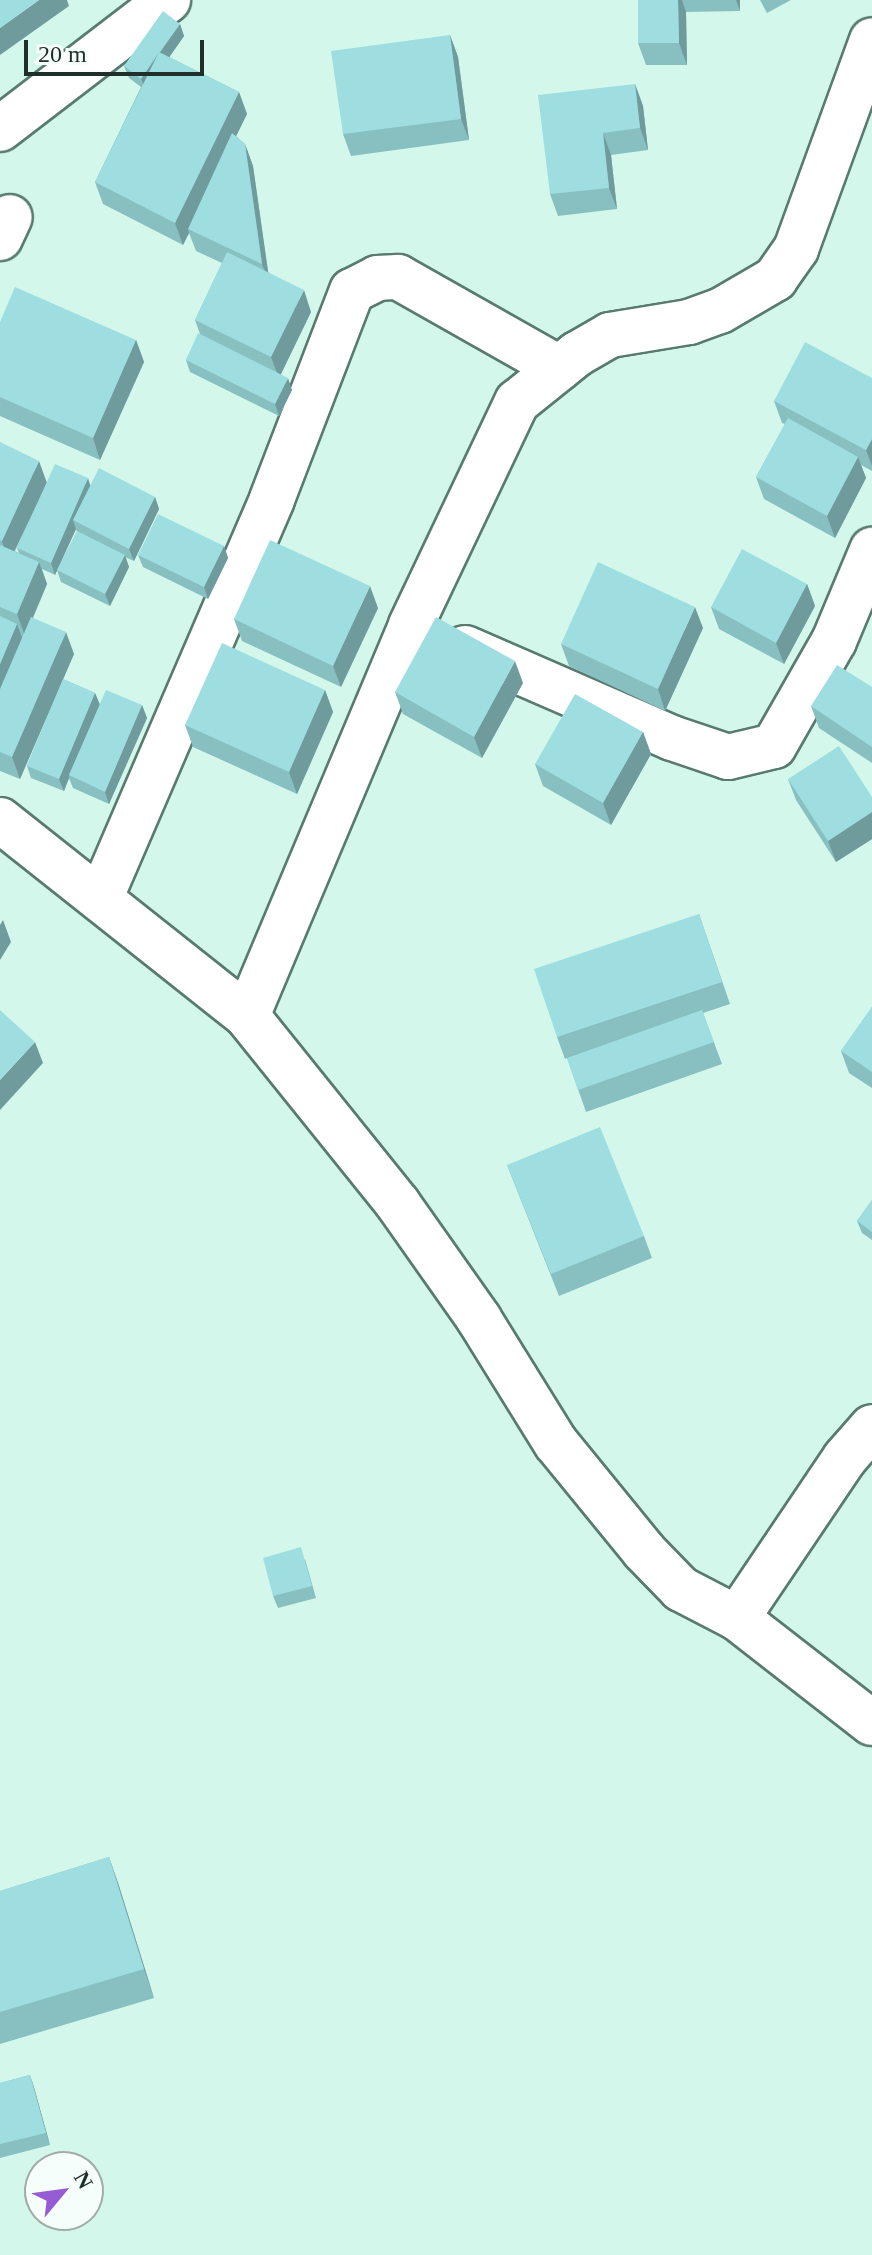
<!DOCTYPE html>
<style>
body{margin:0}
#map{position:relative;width:872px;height:2255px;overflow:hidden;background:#d3f8eb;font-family:Georgia,serif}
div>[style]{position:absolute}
.roads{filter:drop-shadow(2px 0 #587a6f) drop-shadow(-2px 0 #587a6f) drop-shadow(0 2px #587a6f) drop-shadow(0 -2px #587a6f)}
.minor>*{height:44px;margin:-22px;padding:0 22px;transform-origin:22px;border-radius:22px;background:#fff}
.secondary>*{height:44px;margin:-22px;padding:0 22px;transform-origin:22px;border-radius:22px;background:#fff}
.wall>*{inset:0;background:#88bfc1}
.shaded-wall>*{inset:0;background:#6f9b9d}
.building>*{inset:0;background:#9edee0}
span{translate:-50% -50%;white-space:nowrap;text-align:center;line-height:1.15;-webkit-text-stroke:6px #f6fefb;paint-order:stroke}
.north{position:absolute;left:24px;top:2151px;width:80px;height:80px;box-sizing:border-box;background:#f6fefb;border:2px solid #a1aba7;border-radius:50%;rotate:61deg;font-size:22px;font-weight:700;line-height:32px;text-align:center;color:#212f2a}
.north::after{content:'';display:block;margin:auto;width:28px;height:36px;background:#965cd3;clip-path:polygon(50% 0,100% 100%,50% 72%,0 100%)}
.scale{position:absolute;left:24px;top:40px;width:180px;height:36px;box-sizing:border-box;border:4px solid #212f2a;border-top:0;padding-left:10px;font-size:24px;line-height:28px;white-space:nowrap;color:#212f2a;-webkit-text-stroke:6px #f6fefb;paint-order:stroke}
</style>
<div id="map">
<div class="roads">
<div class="minor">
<div style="left:0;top:129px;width:212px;rotate:-37.5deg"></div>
<div style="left:0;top:238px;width:23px;rotate:-65deg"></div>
<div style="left:465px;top:648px;width:226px;rotate:23.5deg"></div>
<div style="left:672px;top:738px;width:59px;rotate:18.7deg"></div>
<div style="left:728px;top:757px;width:47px;rotate:-13.4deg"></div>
<div style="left:774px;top:746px;width:121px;rotate:-60.3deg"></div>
<div style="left:834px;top:641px;width:99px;rotate:-67.3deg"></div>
<div style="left:100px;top:899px;width:435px;rotate:-66.7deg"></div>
<div style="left:272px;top:499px;width:223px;rotate:-69deg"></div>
<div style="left:352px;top:291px;width:28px;rotate:-27deg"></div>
<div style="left:377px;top:278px;width:21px;rotate:-3deg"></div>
<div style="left:398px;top:277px;width:185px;rotate:29.5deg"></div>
<div style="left:247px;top:1016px;width:424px;rotate:-67.2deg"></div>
<div style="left:411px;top:625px;width:247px;rotate:-64.6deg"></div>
<div style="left:517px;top:402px;width:77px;rotate:-38.7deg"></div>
<div style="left:577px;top:354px;width:38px;rotate:-30deg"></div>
<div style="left:610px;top:335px;width:80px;rotate:-9.3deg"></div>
<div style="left:689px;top:322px;width:33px;rotate:-20deg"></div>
<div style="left:720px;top:311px;width:64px;rotate:-30.2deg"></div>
<div style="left:775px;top:279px;width:37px;rotate:-55deg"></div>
<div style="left:796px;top:249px;width:222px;rotate:-70deg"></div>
<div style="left:737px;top:1618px;width:193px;rotate:-56deg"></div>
<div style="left:845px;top:1458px;width:41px;rotate:-48.9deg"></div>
</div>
<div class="secondary">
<div style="left:0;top:820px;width:315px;rotate:38.4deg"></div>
<div style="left:247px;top:1016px;width:241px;rotate:51.2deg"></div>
<div style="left:398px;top:1204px;width:141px;rotate:54.8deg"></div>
<div style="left:479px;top:1319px;width:146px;rotate:58.2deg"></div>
<div style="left:556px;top:1443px;width:139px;rotate:50.8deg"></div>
<div style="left:644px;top:1551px;width:53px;rotate:45.8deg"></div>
<div style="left:681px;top:1589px;width:63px;rotate:27.4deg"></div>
<div style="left:737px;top:1618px;width:171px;rotate:37.9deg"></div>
</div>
</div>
<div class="wall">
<div style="clip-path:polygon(638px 0,740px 0,740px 11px,686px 12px,687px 65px,646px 65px,638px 43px)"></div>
<div style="clip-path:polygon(760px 0,791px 0,767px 13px)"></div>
<div style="clip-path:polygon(180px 24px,184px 36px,169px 57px,239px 92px,247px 114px,236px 136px,245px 144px,253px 166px,268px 272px,311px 312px,281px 374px,292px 390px,279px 416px,190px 372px,186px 360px,200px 334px,195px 320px,222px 263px,196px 251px,189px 233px,183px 245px,103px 204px,95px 182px,141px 87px,129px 78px,124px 66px)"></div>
<div style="clip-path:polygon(450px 35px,458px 57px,469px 140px,351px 156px,343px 134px)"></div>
<div style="clip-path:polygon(635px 84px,643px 106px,648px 150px,611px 155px,617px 209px,558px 216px,550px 194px)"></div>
<div style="clip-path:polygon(0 322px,136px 340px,144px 362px,100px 460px,0 416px)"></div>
<div style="clip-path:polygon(872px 378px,872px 471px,861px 465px,866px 478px,835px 538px,764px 499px,756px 477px,785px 424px,782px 423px,774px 401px)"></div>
<div style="clip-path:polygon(evenodd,0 442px,47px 482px,90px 485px,155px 497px,159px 509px,134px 561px,125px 557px,129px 567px,110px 606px,61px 582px,57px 570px,55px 575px,42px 569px,47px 584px,33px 618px,74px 654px,63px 679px,95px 693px,100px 705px,142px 705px,147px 718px,109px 804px,73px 788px,69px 778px,64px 791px,31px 778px,27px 766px,61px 684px,20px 779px,0 771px,0 442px,34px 510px,17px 548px,19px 553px,15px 551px,34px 510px,0 442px,76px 529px,77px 532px,58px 568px,76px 529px)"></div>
<div style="clip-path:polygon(224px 546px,228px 558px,208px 599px,143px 567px,138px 555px)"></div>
<div style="clip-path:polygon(807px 584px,815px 606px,784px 664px,719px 629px,711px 607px)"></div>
<div style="clip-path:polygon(378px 608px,341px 687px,242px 641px,234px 619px)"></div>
<div style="clip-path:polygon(703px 628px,665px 711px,569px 666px,561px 644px)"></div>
<div style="clip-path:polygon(523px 683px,482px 758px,403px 714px,395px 692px)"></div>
<div style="clip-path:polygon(872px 687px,872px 763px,819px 728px,811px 706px)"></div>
<div style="clip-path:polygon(325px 690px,333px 712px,297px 794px,193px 747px,185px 725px)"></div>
<div style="clip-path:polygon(643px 732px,651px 754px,611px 825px,543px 786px,535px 764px)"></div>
<div style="clip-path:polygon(788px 779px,872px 797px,872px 839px,836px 862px,796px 800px)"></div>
<div style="clip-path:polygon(699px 914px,730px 1004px,703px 1013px,722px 1064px,586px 1112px,567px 1058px,565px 1059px,557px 1037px)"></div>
<div style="clip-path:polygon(872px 1007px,872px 1088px,849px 1073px,841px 1051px)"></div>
<div style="clip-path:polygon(507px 1165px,644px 1236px,652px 1258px,559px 1296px)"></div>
<div style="clip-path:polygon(872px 1200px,872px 1240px,862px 1233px,857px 1221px)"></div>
<div style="clip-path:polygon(305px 1559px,316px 1598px,278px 1608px,273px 1596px)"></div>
<div style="clip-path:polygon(109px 1857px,119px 1886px,154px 1998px,0 2044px,0 1891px)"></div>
<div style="clip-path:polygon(30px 2075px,50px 2145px,0 2158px,0 2083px)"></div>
</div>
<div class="shaded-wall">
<div style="clip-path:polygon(39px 0,67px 0,69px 6px,0 55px,0 28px)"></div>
<div style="clip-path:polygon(678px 0,682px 0,686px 12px,687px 65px,679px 43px)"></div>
<div style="clip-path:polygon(736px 0,740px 0,740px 11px)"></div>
<div style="clip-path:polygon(180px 24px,184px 36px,146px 91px,141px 79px)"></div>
<div style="clip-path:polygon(450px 35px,458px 57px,469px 140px,461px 119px)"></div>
<div style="clip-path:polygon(635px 84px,643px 106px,648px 150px,640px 128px)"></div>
<div style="clip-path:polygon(239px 92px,247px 114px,190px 230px,188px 229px,189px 233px,183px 245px,175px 223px)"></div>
<div style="clip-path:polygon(603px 133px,611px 155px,617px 209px,609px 188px)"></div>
<div style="clip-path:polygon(245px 144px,253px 166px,270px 285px,262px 264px)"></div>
<div style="clip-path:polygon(304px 290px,311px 312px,279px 378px,271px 357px)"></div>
<div style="clip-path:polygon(136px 340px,144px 362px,100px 460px,93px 438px)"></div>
<div style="clip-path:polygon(288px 378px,292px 390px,279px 416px,275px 404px)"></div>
<div style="clip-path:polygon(872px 439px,872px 466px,866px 450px)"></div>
<div style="clip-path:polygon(858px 457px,866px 478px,835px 538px,827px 516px)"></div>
<div style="clip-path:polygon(39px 461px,47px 483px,9px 562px,2px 541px)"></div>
<div style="clip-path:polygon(88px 478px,92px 491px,73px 520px,76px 529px,55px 575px,51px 563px)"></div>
<div style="clip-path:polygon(155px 497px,159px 509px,134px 561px,129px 549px)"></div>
<div style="clip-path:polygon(224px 546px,228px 558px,208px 599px,204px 587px)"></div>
<div style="clip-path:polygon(125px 555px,129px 567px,110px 606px,105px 594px)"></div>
<div style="clip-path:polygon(39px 562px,47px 584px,25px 636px,17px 614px)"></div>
<div style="clip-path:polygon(807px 584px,815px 606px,784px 664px,776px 643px)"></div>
<div style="clip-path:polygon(370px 586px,378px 608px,341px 687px,333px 666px)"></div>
<div style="clip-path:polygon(695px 607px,703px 628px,665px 711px,658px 689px)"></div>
<div style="clip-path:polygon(17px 624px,25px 646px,0 704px,0 664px)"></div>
<div style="clip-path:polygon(66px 632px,74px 654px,20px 779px,12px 757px)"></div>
<div style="clip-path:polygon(515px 661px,523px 683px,482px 758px,474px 737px)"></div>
<div style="clip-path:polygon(325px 690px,333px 712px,297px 794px,289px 772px)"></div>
<div style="clip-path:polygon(95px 693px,100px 705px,69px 775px,69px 778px,64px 791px,59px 779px)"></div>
<div style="clip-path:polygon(142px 705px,147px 718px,109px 804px,105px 792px)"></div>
<div style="clip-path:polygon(643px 732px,651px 754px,611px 825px,603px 803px)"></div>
<div style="clip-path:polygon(872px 812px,872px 839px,836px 862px,828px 841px)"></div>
<div style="clip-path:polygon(3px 920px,11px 942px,0 960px,0 925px)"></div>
<div style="clip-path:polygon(35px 1042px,43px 1063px,0 1110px,0 1080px)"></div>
<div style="clip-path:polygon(109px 1857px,119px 1886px,154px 1998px,144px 1969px)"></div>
<div style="clip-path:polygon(30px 2075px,34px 2087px,50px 2145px,46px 2133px)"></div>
</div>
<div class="building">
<div style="clip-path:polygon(0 0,39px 0,0 28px)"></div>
<div style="clip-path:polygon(638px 0,678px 0,679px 43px,638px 43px)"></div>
<div style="clip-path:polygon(163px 11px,180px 24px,160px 52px,159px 52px,141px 79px,124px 66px)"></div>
<div style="clip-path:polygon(450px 35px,461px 119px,343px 134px,331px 51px)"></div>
<div style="clip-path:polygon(159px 52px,239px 92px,175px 223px,95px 182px)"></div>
<div style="clip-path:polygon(635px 84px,640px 128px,603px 133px,609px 188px,550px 194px,538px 95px)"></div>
<div style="clip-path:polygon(232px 133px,245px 144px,262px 264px,188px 229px)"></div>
<div style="clip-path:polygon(227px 252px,304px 290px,271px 357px,195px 320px)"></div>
<div style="clip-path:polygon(15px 287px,136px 340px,93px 438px,0 397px,0 322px)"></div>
<div style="clip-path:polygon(198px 333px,288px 378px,275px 404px,186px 360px)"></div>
<div style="clip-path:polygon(805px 342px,872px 378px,872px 439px,866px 450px,774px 401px)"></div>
<div style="clip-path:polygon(788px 418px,858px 457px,827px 516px,756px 477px)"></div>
<div style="clip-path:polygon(0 442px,39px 461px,2px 541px,0 540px)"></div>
<div style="clip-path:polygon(55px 464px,88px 478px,51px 563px,17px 548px)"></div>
<div style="clip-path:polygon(99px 468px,155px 497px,129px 549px,73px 520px)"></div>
<div style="clip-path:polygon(158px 514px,224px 546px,204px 587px,138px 555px)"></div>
<div style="clip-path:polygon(77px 531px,125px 555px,105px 594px,57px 570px)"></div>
<div style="clip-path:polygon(270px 540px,370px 586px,333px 666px,234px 619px)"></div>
<div style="clip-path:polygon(0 545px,39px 562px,17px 614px,0 607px)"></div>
<div style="clip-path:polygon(742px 549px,807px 584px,776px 643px,711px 607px)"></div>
<div style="clip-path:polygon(598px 562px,695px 607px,658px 689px,561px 644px)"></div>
<div style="clip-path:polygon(0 616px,17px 624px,0 664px)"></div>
<div style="clip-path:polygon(31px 617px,66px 632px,12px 757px,0 752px,0 689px)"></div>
<div style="clip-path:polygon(436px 617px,515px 661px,474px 737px,395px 692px)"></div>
<div style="clip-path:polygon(222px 643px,325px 690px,289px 772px,185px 725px)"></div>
<div style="clip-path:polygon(837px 665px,872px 687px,872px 747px,811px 706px)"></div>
<div style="clip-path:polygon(63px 679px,95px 693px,59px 779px,27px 766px)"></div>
<div style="clip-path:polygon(106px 690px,142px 705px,105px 792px,69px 775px)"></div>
<div style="clip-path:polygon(575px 694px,643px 732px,603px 803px,535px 764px)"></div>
<div style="clip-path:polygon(839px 746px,872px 797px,872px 812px,828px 841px,788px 779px)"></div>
<div style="clip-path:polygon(699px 914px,722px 982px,557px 1037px,534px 969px)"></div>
<div style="clip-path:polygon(872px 1007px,872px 1072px,841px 1051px)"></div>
<div style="clip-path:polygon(0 1010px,35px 1042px,0 1080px)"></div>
<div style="clip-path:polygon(702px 1010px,714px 1042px,578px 1090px,567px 1058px)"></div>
<div style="clip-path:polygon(600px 1127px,644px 1236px,551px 1274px,507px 1165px)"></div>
<div style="clip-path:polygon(872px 1200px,872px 1232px,857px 1221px)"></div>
<div style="clip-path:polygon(301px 1547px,312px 1586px,273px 1596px,263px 1558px)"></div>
<div style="clip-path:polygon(109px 1857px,144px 1969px,0 2012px,0 1891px)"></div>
<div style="clip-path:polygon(30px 2075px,46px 2133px,0 2144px,0 2083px)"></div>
</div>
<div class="north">N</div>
<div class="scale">20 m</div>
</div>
